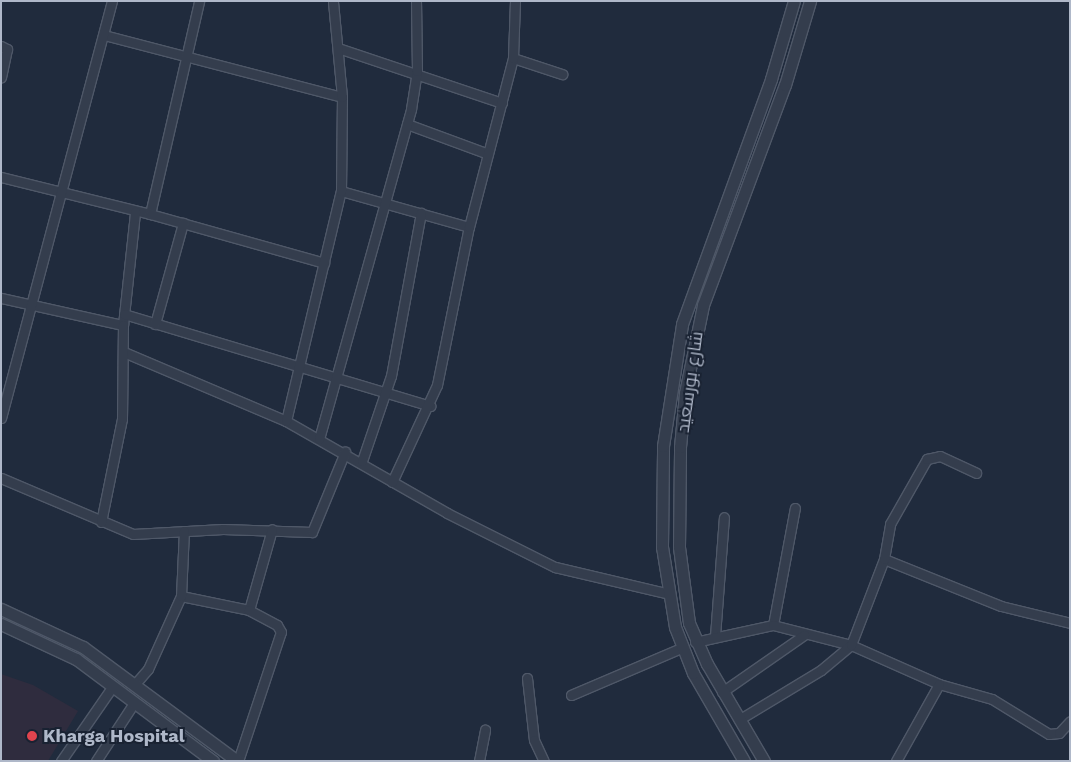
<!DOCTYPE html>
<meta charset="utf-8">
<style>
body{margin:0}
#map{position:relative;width:1071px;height:762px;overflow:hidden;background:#202b3d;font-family:"Work Sans",Cairo,sans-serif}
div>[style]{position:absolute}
.medical>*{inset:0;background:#2f2c3e}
.roads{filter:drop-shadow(1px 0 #4f5868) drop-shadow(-1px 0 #4f5868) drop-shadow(0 1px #4f5868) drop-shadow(0 -1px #4f5868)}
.minor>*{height:9px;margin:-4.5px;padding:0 4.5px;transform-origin:4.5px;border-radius:4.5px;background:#343d4d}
.tertiary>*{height:11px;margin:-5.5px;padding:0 5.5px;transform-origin:5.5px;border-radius:5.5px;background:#343d4d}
.dots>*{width:14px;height:14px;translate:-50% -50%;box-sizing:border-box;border:2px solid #192232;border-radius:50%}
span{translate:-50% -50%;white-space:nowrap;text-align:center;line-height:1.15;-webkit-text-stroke:4px #192232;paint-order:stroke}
.street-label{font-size:18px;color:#afb8c9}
.poi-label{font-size:18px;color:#afb8c9;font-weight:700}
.left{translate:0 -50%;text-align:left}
.frame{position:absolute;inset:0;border:2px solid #afb8c9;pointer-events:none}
</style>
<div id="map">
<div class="medical">
<div style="clip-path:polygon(1px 674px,33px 685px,78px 711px,48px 761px,1px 761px)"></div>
</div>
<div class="roads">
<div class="minor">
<div style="left:104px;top:35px;width:246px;rotate:14.6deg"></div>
<div style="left:1px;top:46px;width:7px;rotate:27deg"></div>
<div style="left:7px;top:49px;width:29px;rotate:102deg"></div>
<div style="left:338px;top:48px;width:173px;rotate:18.5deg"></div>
<div style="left:513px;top:58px;width:52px;rotate:18.1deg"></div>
<div style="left:407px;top:124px;width:86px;rotate:20.3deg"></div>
<div style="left:1px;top:177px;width:154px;rotate:13.9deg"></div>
<div style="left:150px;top:214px;width:219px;rotate:-77deg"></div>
<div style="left:341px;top:191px;width:133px;rotate:15.7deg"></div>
<div style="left:150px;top:214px;width:181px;rotate:15.7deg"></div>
<div style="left:1px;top:298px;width:125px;rotate:12.5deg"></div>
<div style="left:123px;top:325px;width:114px;rotate:-83.9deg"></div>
<div style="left:124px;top:314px;width:320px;rotate:16.7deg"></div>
<div style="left:155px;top:324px;width:105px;rotate:-74.5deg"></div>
<div style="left:126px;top:353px;width:174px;rotate:23deg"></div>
<div style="left:286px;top:421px;width:185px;rotate:29.7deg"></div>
<div style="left:447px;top:513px;width:121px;rotate:26.6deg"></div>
<div style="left:555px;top:567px;width:114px;rotate:13.2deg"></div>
<div style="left:1px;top:418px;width:432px;rotate:-75.1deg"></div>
<div style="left:286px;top:421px;width:236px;rotate:-76.6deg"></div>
<div style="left:341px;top:191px;width:94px;rotate:-89.4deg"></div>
<div style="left:342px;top:97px;width:96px;rotate:-95.4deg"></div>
<div style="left:319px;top:439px;width:343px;rotate:-74.4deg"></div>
<div style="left:411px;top:109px;width:38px;rotate:-81deg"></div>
<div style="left:417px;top:71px;width:70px;rotate:-90.8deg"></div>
<div style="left:362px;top:461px;width:90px;rotate:-71.2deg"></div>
<div style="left:391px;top:376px;width:166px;rotate:-79.6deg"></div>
<div style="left:1px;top:478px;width:143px;rotate:23deg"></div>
<div style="left:133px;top:534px;width:90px;rotate:-3.2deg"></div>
<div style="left:223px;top:529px;width:89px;rotate:1.9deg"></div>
<div style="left:312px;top:532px;width:87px;rotate:-67.6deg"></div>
<div style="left:392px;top:482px;width:107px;rotate:-65.1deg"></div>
<div style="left:437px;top:385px;width:161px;rotate:-78.6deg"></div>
<div style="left:469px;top:227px;width:175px;rotate:-75.4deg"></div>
<div style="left:513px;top:58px;width:57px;rotate:-88deg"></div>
<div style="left:101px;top:522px;width:105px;rotate:-78.5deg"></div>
<div style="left:122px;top:419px;width:94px;rotate:-89.4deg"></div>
<div style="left:884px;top:559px;width:126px;rotate:21.9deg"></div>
<div style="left:1001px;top:606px;width:71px;rotate:13.8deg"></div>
<div style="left:181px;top:596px;width:69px;rotate:11.6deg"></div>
<div style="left:249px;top:610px;width:84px;rotate:-74.1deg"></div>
<div style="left:773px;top:625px;width:119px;rotate:-79.4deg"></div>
<div style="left:715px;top:636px;width:119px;rotate:-85.7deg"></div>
<div style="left:695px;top:642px;width:80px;rotate:-12.3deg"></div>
<div style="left:773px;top:625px;width:81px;rotate:14.4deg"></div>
<div style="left:851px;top:645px;width:96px;rotate:23.9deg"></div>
<div style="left:939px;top:684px;width:55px;rotate:15.8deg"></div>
<div style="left:992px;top:699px;width:67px;rotate:31.6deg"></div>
<div style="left:1049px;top:734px;width:10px;rotate:-6deg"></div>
<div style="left:1059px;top:733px;width:16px;rotate:-47deg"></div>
<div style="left:527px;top:678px;width:62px;rotate:83.6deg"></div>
<div style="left:534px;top:740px;width:23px;rotate:65deg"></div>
<div style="left:135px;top:684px;width:20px;rotate:-49deg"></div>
<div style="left:148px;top:669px;width:80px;rotate:-65.7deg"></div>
<div style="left:181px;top:596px;width:65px;rotate:-87.4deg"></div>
<div style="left:722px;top:692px;width:100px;rotate:-34.8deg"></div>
<div style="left:571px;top:695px;width:120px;rotate:-23.1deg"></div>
<div style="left:740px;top:719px;width:95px;rotate:-31.2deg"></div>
<div style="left:821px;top:670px;width:39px;rotate:-40deg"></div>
<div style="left:851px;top:645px;width:92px;rotate:-69deg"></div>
<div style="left:884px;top:559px;width:36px;rotate:-80deg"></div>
<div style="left:890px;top:524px;width:75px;rotate:-60.4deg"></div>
<div style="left:927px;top:459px;width:13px;rotate:-13deg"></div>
<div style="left:940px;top:456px;width:40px;rotate:25deg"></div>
<div style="left:61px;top:761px;width:91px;rotate:-55.3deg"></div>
<div style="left:96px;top:761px;width:69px;rotate:-56.8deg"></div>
<div style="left:238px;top:761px;width:136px;rotate:-71.6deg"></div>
<div style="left:281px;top:632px;width:8px;rotate:-120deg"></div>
<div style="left:277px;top:625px;width:32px;rotate:-152deg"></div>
<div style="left:479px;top:761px;width:32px;rotate:-79deg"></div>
<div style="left:896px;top:761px;width:88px;rotate:-60.8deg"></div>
</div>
<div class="tertiary">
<div style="left:1px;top:609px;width:90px;rotate:24.9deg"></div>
<div style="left:83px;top:647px;width:192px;rotate:36.5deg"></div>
<div style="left:1px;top:624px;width:83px;rotate:25deg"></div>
<div style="left:76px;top:659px;width:171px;rotate:36.7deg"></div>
<div style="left:744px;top:761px;width:102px;rotate:-120.1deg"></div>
<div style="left:693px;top:673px;width:49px;rotate:-111.4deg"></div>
<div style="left:675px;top:627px;width:81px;rotate:-99.2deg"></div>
<div style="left:662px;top:547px;width:101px;rotate:-89.4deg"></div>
<div style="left:663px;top:446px;width:123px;rotate:-81.1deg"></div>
<div style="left:682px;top:324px;width:261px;rotate:-70deg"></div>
<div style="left:771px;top:79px;width:81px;rotate:-73.6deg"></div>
<div style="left:764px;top:761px;width:113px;rotate:-120.4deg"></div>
<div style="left:707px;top:664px;width:45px;rotate:-113.7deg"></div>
<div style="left:689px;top:623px;width:77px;rotate:-97.5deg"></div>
<div style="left:679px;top:547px;width:100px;rotate:-89.4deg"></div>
<div style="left:680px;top:447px;width:54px;rotate:-84.7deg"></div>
<div style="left:685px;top:393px;width:90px;rotate:-78.4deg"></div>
<div style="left:703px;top:305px;width:235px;rotate:-69.6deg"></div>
<div style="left:785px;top:85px;width:88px;rotate:-73.4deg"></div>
</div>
</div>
<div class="dots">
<div style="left:32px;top:736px;background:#e0444e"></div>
</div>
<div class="street-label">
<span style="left:690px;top:382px;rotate:-82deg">شارع بورسعيد</span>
</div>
<div class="poi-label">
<span class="left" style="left:43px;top:736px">Kharga Hospital</span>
</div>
<div class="frame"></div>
</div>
